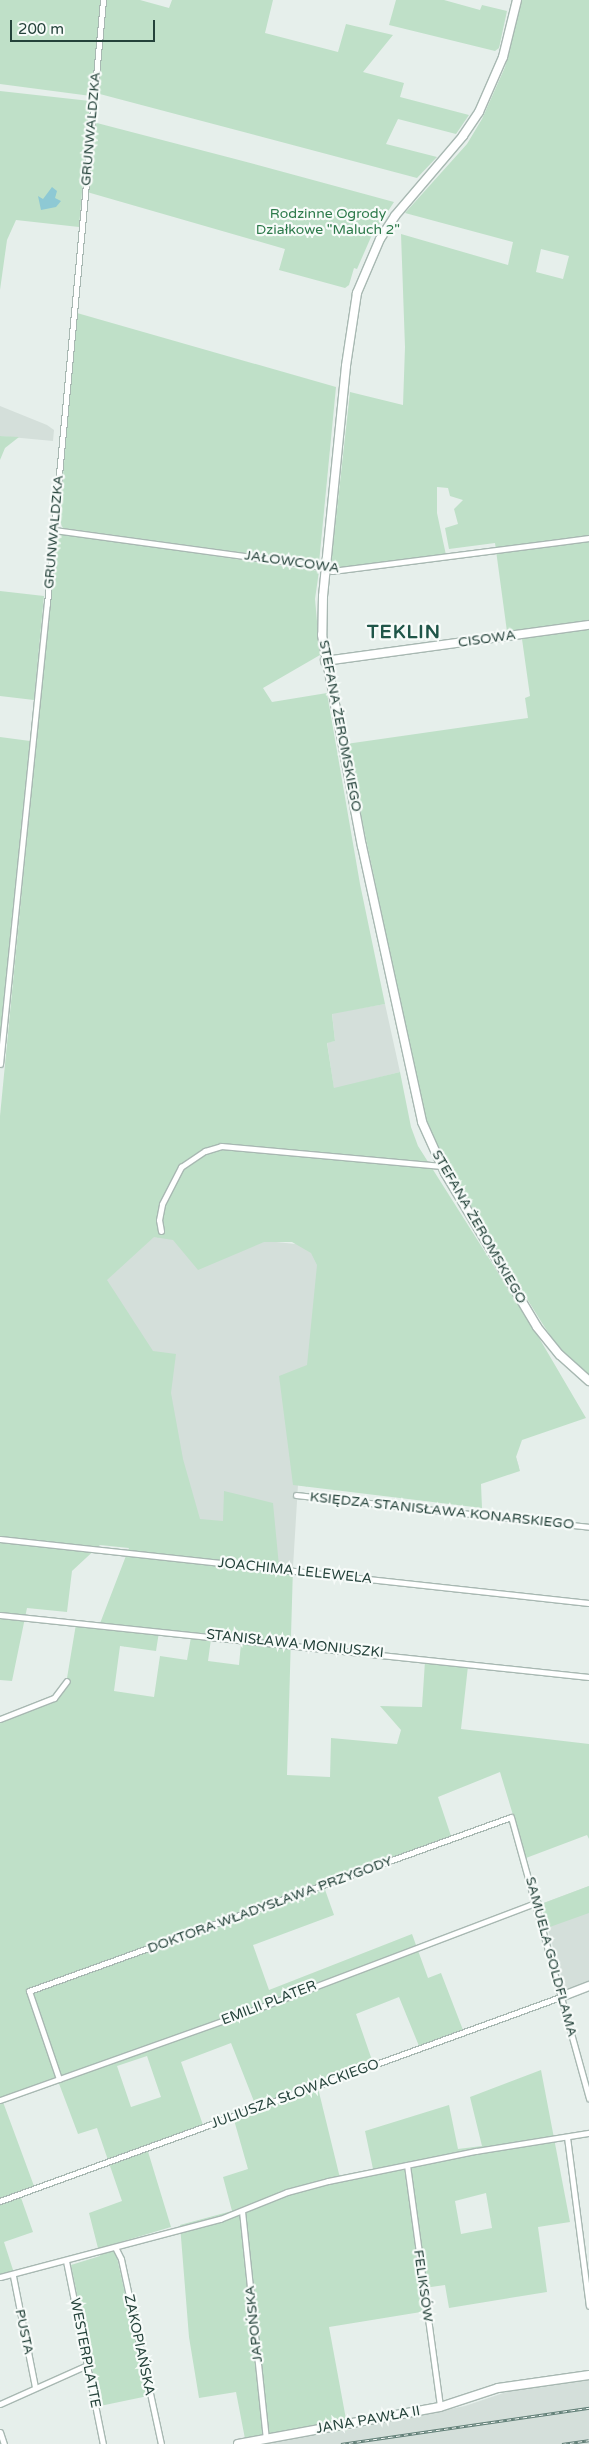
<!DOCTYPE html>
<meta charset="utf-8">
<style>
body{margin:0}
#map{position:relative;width:589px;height:2444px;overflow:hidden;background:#e6efeb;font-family:"Varela Round",sans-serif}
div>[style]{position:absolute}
.built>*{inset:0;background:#d4dfda}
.green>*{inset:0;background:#bfe0c8}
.water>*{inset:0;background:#8ec9d4}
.roads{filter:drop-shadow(1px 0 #a8b8b2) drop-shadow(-1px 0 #a8b8b2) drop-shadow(0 1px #a8b8b2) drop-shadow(0 -1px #a8b8b2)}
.street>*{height:5px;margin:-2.5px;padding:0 2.5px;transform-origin:2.5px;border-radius:2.5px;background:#fff}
.secondary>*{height:8px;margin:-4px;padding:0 4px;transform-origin:4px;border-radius:4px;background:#fff}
.rail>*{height:3px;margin-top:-1.5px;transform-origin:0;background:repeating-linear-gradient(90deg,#f7fbf9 0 4px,#5f7d75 0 8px);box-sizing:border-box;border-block:1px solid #5f7d75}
span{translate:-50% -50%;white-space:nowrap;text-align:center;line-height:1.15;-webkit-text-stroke:4.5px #f7fbf9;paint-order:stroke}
.street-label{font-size:14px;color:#24423a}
.park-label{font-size:14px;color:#2d7a4b}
.district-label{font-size:19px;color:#1f5548;font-weight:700;letter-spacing:1px}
.scale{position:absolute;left:10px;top:20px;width:145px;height:22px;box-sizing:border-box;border:2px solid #24423a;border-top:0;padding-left:6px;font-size:15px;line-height:18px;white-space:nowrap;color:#24423a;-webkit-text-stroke:4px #f7fbf9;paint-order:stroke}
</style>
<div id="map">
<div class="built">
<div style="clip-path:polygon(0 406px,47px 425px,54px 430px,53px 441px,0 436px)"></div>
<div style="clip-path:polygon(385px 1004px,400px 1072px,334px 1089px,327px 1042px,335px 1041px,332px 1013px)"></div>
<div style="clip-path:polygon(71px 1221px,403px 1255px,512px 1443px,519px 1467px,478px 1480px,475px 1504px,298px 1485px,293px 1567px,143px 1549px)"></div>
<div style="clip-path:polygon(589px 1886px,589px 1981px,565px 1990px,541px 1904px)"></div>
<div style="clip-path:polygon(589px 2378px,589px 2444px,253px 2444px,348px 2430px,465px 2406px,518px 2388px)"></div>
</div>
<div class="green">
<div style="clip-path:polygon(0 0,102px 0,91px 96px,0 84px)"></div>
<div style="clip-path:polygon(105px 0,140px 0,169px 8px,172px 0,273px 0,265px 33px,338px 52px,346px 24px,393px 35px,363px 72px,404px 83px,400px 97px,469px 115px,456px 134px,398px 119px,386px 144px,437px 157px,417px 178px,96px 93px)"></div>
<div style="clip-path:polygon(396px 0,444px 0,480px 10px,482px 5px,507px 11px,499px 48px,495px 51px,389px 25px)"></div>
<div style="clip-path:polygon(evenodd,522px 0,589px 0,589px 1376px,556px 1344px,542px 1323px,449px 1173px,426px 1124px,346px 744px,528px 718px,525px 698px,530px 696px,522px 639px,508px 639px,495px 543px,449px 549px,445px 528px,458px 524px,454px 509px,463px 500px,450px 496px,448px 488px,437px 487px,437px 513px,446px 555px,333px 569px,331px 564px,350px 392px,403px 405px,405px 347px,401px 234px,508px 265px,513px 242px,405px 213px,467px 144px,482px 119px,505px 67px,522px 0,541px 249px,569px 256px,563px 279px,536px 272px,541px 249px)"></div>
<div style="clip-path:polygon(0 91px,90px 101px,79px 227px,16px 220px,7px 240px,0 290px)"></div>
<div style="clip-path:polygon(93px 122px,239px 160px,394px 202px,371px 237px,357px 269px,354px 268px,349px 285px,345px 288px,279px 270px,285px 249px,87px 192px)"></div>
<div style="clip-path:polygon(77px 313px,336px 387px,319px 563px,63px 528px,59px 521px)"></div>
<div style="clip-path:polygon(0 436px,19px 437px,5px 448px,0 460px)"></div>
<div style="clip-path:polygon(evenodd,63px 534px,319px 571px,315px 599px,320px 655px,263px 688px,272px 702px,327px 693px,360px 884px,385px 1004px,332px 1014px,335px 1041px,327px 1043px,334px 1088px,400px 1072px,411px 1127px,418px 1146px,535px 1331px,586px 1418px,522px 1440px,516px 1457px,520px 1471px,481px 1484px,482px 1508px,293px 1485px,279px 1376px,307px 1365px,317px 1265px,311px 1253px,292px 1242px,264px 1242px,198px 1270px,173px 1240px,154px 1237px,107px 1280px,153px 1351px,176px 1354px,171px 1393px,183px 1459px,200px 1519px,223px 1521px,224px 1491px,273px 1503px,279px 1566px,293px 1567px,287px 1775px,330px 1777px,331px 1738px,397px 1744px,401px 1730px,380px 1706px,422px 1707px,425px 1661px,468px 1666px,461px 1729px,589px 1744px,589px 1839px,587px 1835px,526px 1858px,500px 1772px,438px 1797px,451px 1836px,323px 1884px,334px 1915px,253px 1945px,269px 1990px,412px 1934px,428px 1978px,441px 1973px,463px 2030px,419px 2046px,399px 1997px,356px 2014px,373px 2063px,317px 2084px,340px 2178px,373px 2169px,365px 2131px,449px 2105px,458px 2149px,482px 2146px,470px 2097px,541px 2070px,570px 2222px,538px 2227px,547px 2292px,449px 2308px,445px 2285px,424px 2288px,427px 2311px,329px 2327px,348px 2430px,246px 2444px,236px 2392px,199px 2398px,189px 2337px,180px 2225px,232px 2211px,223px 2177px,248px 2169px,232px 2113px,255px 2104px,231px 2043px,181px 2062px,203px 2125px,146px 2145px,171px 2227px,114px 2244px,148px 2396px,100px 2406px,71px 2265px,100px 2256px,89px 2213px,122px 2201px,97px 2128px,78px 2134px,58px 2081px,3px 2102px,34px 2186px,19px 2192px,33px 2232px,4px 2242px,14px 2273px,0 2274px,0 1717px,53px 1695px,67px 1678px,76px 1624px,99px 1626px,129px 1548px,100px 1545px,72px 1571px,67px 1612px,27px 1608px,12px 1681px,0 1680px,0 1116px,56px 538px,63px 534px,159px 1632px,191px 1637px,187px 1660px,160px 1656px,154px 1697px,114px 1691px,120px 1646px,156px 1651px,159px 1632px,63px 534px,211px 1639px,241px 1643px,239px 1665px,208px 1661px,211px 1639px,63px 534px,147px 2056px,161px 2097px,131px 2107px,117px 2066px,147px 2056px,63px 534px,486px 2193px,492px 2228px,461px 2234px,455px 2201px,486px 2193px)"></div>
<div style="clip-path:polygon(0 591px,44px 596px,34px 700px,0 696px)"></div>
<div style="clip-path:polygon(0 737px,30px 741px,0 1037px)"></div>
<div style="clip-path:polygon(589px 1886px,589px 1913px,547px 1928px,541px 1904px)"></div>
</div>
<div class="water">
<div style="clip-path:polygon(52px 187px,57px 191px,55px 198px,61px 201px,56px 207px,41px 210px,38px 196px,43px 199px)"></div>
</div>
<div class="roads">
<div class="street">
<div style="left:54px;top:530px;width:264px;rotate:7.8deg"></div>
<div style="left:316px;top:566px;width:17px;rotate:17deg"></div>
<div style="left:332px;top:571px;width:259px;rotate:-7.3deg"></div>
<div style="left:0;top:1064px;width:462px;rotate:-84.2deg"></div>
<div style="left:47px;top:604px;width:607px;rotate:-84.7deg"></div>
<div style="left:161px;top:1231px;width:11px;rotate:-100deg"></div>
<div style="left:159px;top:1220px;width:16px;rotate:-79deg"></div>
<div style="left:162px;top:1204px;width:42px;rotate:-62.8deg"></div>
<div style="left:181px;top:1167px;width:29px;rotate:-34deg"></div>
<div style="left:205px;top:1151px;width:17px;rotate:-17deg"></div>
<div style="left:221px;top:1146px;width:222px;rotate:5.2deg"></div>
<div style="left:296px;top:1495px;width:295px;rotate:6.2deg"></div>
<div style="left:0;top:1539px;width:592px;rotate:6.2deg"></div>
<div style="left:0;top:1615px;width:592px;rotate:6.01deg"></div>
<div style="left:0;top:1719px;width:58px;rotate:-21.3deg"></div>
<div style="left:54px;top:1698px;width:21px;rotate:-53deg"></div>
<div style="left:59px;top:2079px;width:93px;rotate:-108.8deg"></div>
<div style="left:29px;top:1991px;width:512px;rotate:-19.85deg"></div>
<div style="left:511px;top:1817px;width:292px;rotate:74.5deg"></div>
<div style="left:0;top:2100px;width:272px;rotate:-19.6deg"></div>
<div style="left:256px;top:2009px;width:301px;rotate:-20.8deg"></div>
<div style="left:567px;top:2137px;width:170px;rotate:82.6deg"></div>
<div style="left:407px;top:2165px;width:244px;rotate:82.2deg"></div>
<div style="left:0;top:2201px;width:599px;rotate:-20.01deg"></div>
<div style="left:242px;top:2211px;width:228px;rotate:84deg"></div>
<div style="left:115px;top:2247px;width:13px;rotate:63deg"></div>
<div style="left:121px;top:2259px;width:189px;rotate:77.8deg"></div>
<div style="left:66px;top:2261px;width:187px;rotate:78.6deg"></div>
<div style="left:13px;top:2276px;width:113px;rotate:78.8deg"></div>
<div style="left:0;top:2277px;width:228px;rotate:-14.8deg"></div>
<div style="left:220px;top:2219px;width:72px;rotate:-21.9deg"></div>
<div style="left:287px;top:2192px;width:42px;rotate:-15deg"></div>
<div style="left:328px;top:2181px;width:151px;rotate:-11.5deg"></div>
<div style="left:476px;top:2151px;width:114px;rotate:-9.1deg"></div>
<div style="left:0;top:2404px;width:95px;rotate:-24.1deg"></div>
<div style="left:0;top:2432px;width:13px;rotate:72deg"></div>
</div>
<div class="secondary">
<div style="left:517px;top:0;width:59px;rotate:103.8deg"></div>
<div style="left:503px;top:57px;width:60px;rotate:113.6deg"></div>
<div style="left:479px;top:112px;width:29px;rotate:124deg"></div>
<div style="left:463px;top:136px;width:105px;rotate:130.4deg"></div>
<div style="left:395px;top:216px;width:27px;rotate:123deg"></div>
<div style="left:380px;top:239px;width:59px;rotate:113.1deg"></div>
<div style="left:357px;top:293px;width:74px;rotate:98.6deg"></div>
<div style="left:346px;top:366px;width:231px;rotate:95.7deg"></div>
<div style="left:323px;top:596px;width:39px;rotate:91deg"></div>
<div style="left:322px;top:635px;width:215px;rotate:79.3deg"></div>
<div style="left:362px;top:846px;width:282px;rotate:77.7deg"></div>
<div style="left:422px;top:1122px;width:56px;rotate:65.7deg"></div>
<div style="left:445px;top:1173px;width:179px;rotate:59.1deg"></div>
<div style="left:537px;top:1327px;width:36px;rotate:51deg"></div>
<div style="left:560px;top:1355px;width:39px;rotate:42deg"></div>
<div style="left:325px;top:661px;width:266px;rotate:-7.8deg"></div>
<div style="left:563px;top:1996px;width:28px;rotate:-21deg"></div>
<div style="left:238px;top:2444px;width:205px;rotate:-10.4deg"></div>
<div style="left:440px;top:2407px;width:61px;rotate:-18.1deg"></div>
<div style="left:498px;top:2388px;width:92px;rotate:-8.1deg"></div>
</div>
</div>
<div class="rail">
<div style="left:341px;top:2444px;width:251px;rotate:-8.3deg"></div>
<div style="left:562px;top:2444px;width:27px;rotate:-8deg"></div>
</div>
<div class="street-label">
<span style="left:91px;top:129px;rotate:-85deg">GRUNWALDZKA</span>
<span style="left:54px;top:532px;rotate:-85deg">GRUNWALDZKA</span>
<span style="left:292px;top:562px;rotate:8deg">JAŁOWCOWA</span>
<span style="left:487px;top:639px;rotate:-8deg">CISOWA</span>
<span style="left:340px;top:726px;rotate:79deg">STEFANA ŻEROMSKIEGO</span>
<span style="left:479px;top:1227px;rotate:60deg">STEFANA ŻEROMSKIEGO</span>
<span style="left:442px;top:1511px;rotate:6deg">KSIĘDZA STANISŁAWA KONARSKIEGO</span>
<span style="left:295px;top:1571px;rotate:6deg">JOACHIMA LELEWELA</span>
<span style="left:295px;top:1644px;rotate:6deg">STANISŁAWA MONIUSZKI</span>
<span style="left:270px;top:1905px;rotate:-20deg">DOKTORA WŁADYSŁAWA PRZYGODY</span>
<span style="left:551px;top:1957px;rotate:75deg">SAMUELA GOLDFLAMA</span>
<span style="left:269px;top:2003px;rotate:-21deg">EMILII PLATER</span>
<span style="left:295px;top:2094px;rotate:-20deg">JULIUSZA SŁOWACKIEGO</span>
<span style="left:423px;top:2286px;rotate:82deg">FELIKSÓW</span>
<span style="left:254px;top:2324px;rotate:-96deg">JAPOŃSKA</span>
<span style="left:24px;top:2332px;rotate:78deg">PUSTA</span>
<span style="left:139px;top:2345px;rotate:78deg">ZAKOPIAŃSKA</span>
<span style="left:85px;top:2353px;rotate:79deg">WESTERPLATTE</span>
<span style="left:368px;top:2420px;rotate:-10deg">JANA PAWŁA II</span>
</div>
<div class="park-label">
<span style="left:328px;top:222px">Rodzinne Ogrody<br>Działkowe "Maluch 2"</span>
</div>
<div class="district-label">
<span style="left:404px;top:633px">TEKLIN</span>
</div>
<div class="scale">200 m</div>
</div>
